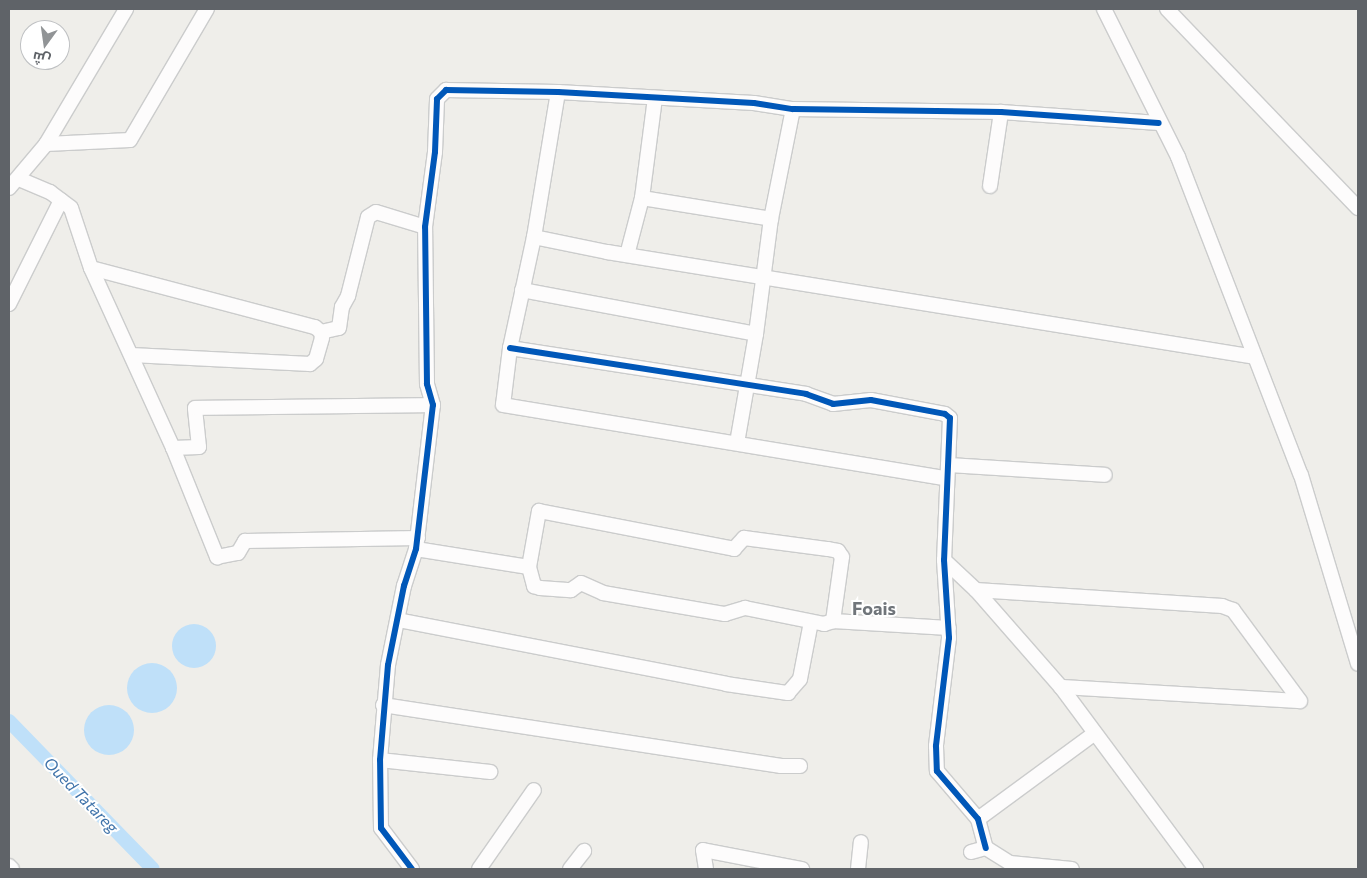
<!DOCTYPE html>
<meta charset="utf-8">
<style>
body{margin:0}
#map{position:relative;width:1367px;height:878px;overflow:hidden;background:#efeeea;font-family:Commissioner,Cairo,sans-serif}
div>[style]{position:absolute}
.water>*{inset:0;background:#bfe0f9}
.round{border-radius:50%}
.canal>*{height:14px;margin:-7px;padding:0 7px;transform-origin:7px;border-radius:7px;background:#bfe0f9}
.roads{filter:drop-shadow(1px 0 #cbcccc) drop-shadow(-1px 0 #cbcccc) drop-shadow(0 1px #cbcccc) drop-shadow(0 -1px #cbcccc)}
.minor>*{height:14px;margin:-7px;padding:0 7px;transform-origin:7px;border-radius:7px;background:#fdfcfc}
.cycleway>*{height:6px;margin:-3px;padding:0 3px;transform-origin:3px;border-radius:3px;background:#0057b8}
span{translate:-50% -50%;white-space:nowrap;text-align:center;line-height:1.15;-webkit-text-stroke:4px #fff;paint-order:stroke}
.water-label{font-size:16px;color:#4174aa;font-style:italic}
.quarter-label{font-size:18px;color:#70757a;font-weight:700}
.frame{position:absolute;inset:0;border:10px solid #5f6368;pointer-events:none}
.north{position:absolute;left:20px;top:20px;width:50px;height:50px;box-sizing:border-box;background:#fff;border:1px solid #bfc1c3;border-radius:50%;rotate:194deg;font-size:14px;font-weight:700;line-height:20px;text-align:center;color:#5f6368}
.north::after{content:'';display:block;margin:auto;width:18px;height:22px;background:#919496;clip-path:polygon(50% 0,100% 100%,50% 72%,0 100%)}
</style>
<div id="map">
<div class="water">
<div class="round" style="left:172px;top:624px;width:44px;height:44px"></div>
<div class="round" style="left:127px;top:663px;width:50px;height:50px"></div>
<div class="round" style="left:84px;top:705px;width:50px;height:50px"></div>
</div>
<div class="canal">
<div style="left:9px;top:721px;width:206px;rotate:45.8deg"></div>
</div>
<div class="roads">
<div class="minor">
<div style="left:1104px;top:9px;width:165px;rotate:63.4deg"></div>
<div style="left:1178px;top:157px;width:341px;rotate:68.9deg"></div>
<div style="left:1301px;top:475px;width:197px;rotate:73.2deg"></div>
<div style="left:1167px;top:9px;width:276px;rotate:46.2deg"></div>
<div style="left:558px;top:92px;width:147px;rotate:99.4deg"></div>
<div style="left:534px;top:237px;width:114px;rotate:102.2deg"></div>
<div style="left:510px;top:348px;width:57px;rotate:97deg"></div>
<div style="left:503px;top:405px;width:449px;rotate:9.4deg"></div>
<div style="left:46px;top:144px;width:84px;rotate:-2.7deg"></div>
<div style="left:130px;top:140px;width:152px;rotate:-59.6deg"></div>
<div style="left:19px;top:179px;width:34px;rotate:23deg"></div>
<div style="left:50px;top:192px;width:26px;rotate:37deg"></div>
<div style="left:71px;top:208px;width:63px;rotate:71.6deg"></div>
<div style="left:91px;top:268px;width:198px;rotate:65.5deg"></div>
<div style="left:173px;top:448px;width:26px;rotate:-2deg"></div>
<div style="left:199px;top:447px;width:39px;rotate:-96deg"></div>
<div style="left:195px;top:408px;width:238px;rotate:-0.7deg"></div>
<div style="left:990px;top:186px;width:75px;rotate:-81.5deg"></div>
<div style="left:9px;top:188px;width:57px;rotate:-49.9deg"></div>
<div style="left:46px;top:144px;width:157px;rotate:-59.3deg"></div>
<div style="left:642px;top:198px;width:101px;rotate:-82.6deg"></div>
<div style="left:534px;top:237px;width:75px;rotate:11.6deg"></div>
<div style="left:607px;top:252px;width:656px;rotate:9.2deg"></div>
<div style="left:627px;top:255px;width:59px;rotate:-75.3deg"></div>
<div style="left:642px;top:198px;width:131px;rotate:9.2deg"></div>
<div style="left:91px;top:268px;width:232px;rotate:14.8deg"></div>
<div style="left:315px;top:327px;width:8px;rotate:40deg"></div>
<div style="left:321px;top:332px;width:6px;rotate:81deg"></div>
<div style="left:322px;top:338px;width:22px;rotate:106deg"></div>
<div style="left:316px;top:359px;width:8px;rotate:140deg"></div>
<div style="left:310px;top:364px;width:179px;rotate:-177.1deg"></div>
<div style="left:522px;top:290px;width:238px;rotate:10.6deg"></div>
<div style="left:9px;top:304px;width:116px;rotate:-63.4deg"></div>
<div style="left:321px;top:332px;width:18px;rotate:-13deg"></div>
<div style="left:339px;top:328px;width:21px;rotate:-82deg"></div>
<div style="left:342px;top:307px;width:13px;rotate:-61deg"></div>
<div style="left:348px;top:296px;width:81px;rotate:-75.8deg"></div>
<div style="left:368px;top:217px;width:9px;rotate:-32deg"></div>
<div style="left:376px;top:212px;width:51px;rotate:17deg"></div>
<div style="left:510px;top:348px;width:300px;rotate:8.8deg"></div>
<div style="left:806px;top:394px;width:29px;rotate:20deg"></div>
<div style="left:833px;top:404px;width:38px;rotate:-6deg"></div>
<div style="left:871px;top:400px;width:75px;rotate:10.7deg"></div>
<div style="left:945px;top:414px;width:6px;rotate:39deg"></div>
<div style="left:950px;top:418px;width:142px;rotate:92.4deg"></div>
<div style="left:944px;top:560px;width:78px;rotate:86.3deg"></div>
<div style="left:949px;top:638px;width:109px;rotate:96.9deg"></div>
<div style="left:936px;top:746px;width:25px;rotate:88deg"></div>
<div style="left:937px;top:771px;width:63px;rotate:49.5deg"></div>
<div style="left:978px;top:819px;width:30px;rotate:75deg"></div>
<div style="left:737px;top:443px;width:111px;rotate:-80.1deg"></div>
<div style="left:756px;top:334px;width:116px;rotate:-82.6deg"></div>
<div style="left:771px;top:219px;width:112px;rotate:-78.7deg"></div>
<div style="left:173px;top:448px;width:118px;rotate:68deg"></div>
<div style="left:217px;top:557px;width:21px;rotate:-11deg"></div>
<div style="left:238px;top:553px;width:14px;rotate:-60deg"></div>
<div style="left:245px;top:541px;width:173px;rotate:-1deg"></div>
<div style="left:948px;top:465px;width:157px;rotate:3.6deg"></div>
<div style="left:416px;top:549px;width:114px;rotate:9.1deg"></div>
<div style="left:529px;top:567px;width:20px;rotate:75deg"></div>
<div style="left:534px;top:586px;width:6px;rotate:18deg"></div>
<div style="left:540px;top:588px;width:31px;rotate:4deg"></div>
<div style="left:571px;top:590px;width:12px;rotate:-35deg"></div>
<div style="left:581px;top:583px;width:24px;rotate:24deg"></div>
<div style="left:603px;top:593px;width:124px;rotate:9.8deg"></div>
<div style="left:725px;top:614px;width:21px;rotate:-17deg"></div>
<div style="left:745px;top:608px;width:81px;rotate:11.4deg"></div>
<div style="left:824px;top:624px;width:9px;rotate:-18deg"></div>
<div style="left:833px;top:621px;width:116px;rotate:3.5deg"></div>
<div style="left:944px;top:560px;width:44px;rotate:43.2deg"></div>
<div style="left:976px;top:590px;width:129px;rotate:48.8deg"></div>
<div style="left:1061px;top:687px;width:227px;rotate:53.4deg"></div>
<div style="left:529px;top:567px;width:57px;rotate:-79.9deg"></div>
<div style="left:539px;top:511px;width:199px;rotate:11deg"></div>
<div style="left:734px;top:549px;width:15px;rotate:-48deg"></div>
<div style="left:744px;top:538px;width:85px;rotate:7.5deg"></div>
<div style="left:828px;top:549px;width:10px;rotate:11deg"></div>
<div style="left:838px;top:551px;width:7px;rotate:56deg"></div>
<div style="left:842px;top:557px;width:65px;rotate:98deg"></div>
<div style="left:976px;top:590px;width:247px;rotate:3.7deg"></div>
<div style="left:1222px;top:606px;width:12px;rotate:20deg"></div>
<div style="left:1233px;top:610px;width:113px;rotate:53.6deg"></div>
<div style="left:398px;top:620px;width:334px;rotate:11deg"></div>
<div style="left:726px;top:684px;width:63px;rotate:8.3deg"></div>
<div style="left:788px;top:693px;width:18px;rotate:-49deg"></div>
<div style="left:800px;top:679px;width:58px;rotate:-79.1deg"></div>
<div style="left:1061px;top:687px;width:239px;rotate:3.4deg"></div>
<div style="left:383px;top:705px;width:403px;rotate:8.7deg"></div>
<div style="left:781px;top:766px;width:19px"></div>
<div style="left:380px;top:760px;width:111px;rotate:6.2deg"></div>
<div style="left:978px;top:819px;width:145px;rotate:-36.3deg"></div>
<div style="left:971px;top:852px;width:16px;rotate:-15deg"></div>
<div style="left:986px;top:848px;width:28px;rotate:32deg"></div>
<div style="left:1010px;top:863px;width:62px;rotate:5.5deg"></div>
<div style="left:9px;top:866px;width:4px;rotate:45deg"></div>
<div style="left:412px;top:869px;width:51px;rotate:-127.1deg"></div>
<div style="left:381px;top:828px;width:68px;rotate:-90.8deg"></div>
<div style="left:380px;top:760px;width:95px;rotate:-85.2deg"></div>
<div style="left:388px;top:665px;width:81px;rotate:-78.6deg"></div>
<div style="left:404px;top:586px;width:39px;rotate:-72deg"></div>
<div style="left:416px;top:549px;width:145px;rotate:-83.3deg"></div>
<div style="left:433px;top:405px;width:22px;rotate:-106deg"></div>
<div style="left:427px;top:384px;width:157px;rotate:-90.7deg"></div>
<div style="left:425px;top:227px;width:76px;rotate:-82.4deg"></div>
<div style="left:435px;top:152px;width:53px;rotate:-87.8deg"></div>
<div style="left:437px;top:99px;width:13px;rotate:-45deg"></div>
<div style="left:446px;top:90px;width:112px;rotate:1deg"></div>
<div style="left:558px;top:92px;width:196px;rotate:3.2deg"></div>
<div style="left:754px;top:103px;width:39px;rotate:9deg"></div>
<div style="left:793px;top:109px;width:208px;rotate:0.8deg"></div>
<div style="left:1001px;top:112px;width:158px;rotate:4deg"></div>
<div style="left:479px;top:869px;width:96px;rotate:-55.2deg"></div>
<div style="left:570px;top:869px;width:23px;rotate:-52deg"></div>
<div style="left:706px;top:869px;width:19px;rotate:-99deg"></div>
<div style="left:703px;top:850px;width:101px;rotate:10.9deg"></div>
<div style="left:858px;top:869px;width:27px;rotate:-84deg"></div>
</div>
</div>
<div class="cycleway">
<div style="left:510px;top:348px;width:300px;rotate:8.8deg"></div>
<div style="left:806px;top:394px;width:29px;rotate:20deg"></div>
<div style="left:833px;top:404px;width:38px;rotate:-6deg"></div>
<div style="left:871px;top:400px;width:75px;rotate:10.7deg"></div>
<div style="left:945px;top:414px;width:6px;rotate:39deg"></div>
<div style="left:950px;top:418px;width:142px;rotate:92.4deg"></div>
<div style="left:944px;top:560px;width:78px;rotate:86.3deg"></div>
<div style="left:949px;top:638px;width:109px;rotate:96.9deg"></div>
<div style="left:936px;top:746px;width:25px;rotate:88deg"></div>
<div style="left:937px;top:771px;width:63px;rotate:49.5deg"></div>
<div style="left:978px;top:819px;width:30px;rotate:75deg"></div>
<div style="left:412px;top:869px;width:51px;rotate:-127.1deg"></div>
<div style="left:381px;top:828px;width:68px;rotate:-90.8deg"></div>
<div style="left:380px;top:760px;width:95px;rotate:-85.2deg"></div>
<div style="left:388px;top:665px;width:81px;rotate:-78.6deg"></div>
<div style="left:404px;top:586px;width:39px;rotate:-72deg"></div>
<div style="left:416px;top:549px;width:145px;rotate:-83.3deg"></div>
<div style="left:433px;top:405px;width:22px;rotate:-106deg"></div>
<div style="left:427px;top:384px;width:157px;rotate:-90.7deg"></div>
<div style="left:425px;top:227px;width:76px;rotate:-82.4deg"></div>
<div style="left:435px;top:152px;width:53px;rotate:-87.8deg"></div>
<div style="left:437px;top:99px;width:13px;rotate:-45deg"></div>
<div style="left:446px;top:90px;width:112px;rotate:1deg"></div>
<div style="left:558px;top:92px;width:196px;rotate:3.2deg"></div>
<div style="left:754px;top:103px;width:39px;rotate:9deg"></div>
<div style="left:793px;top:109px;width:208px;rotate:0.8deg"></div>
<div style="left:1001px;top:112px;width:158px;rotate:4deg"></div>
</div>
<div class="water-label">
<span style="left:81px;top:795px;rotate:46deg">Oued Tatareg</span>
</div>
<div class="quarter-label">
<span style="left:874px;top:608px">Foais</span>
</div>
<div class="frame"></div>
<div class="north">ش</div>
</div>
